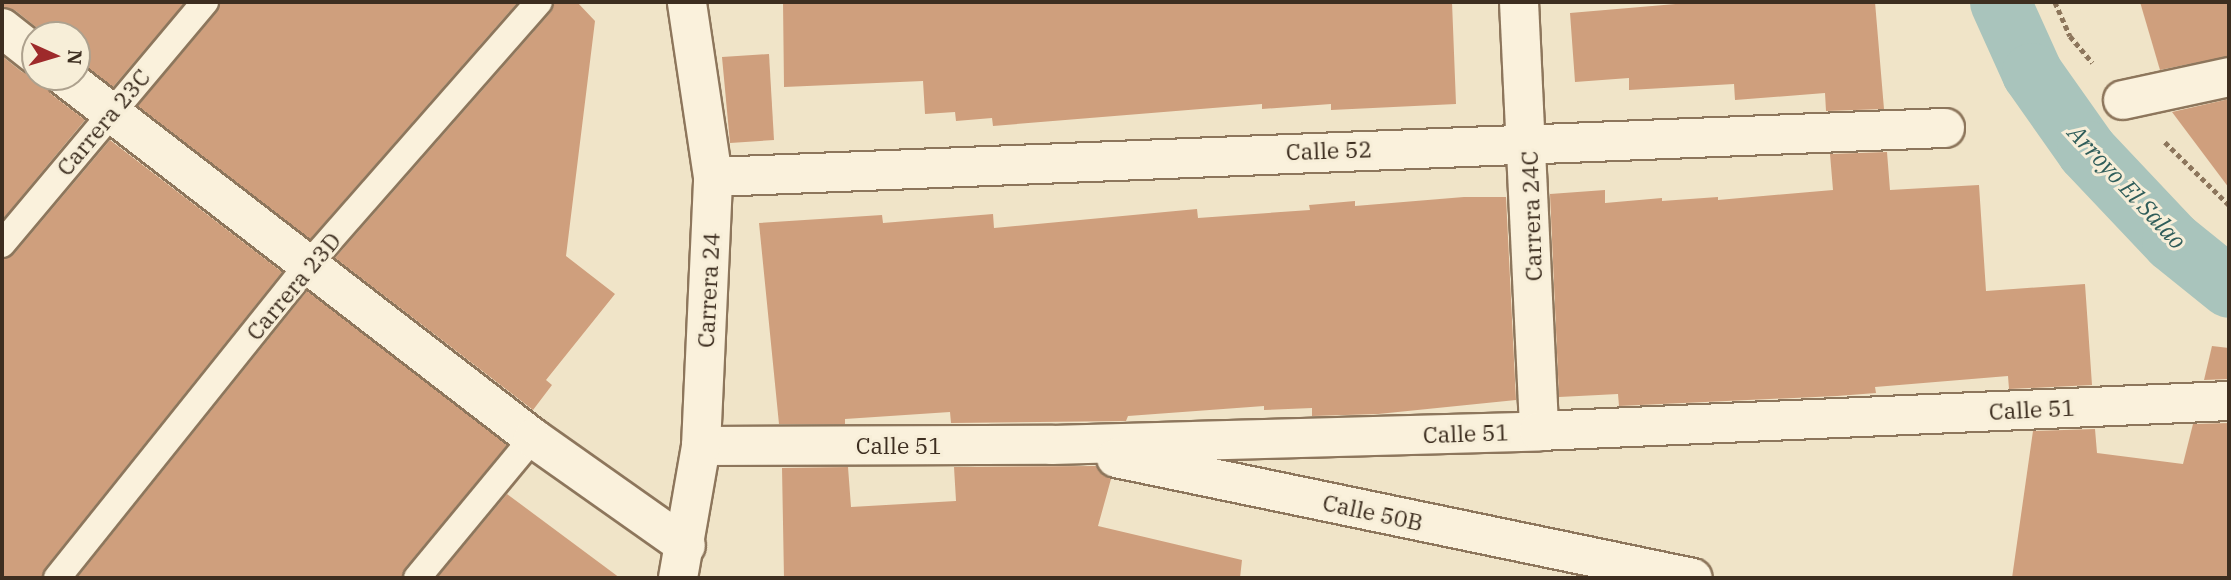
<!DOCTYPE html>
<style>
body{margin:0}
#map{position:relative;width:2231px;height:580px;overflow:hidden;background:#f0e4c8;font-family:"IBM Plex Serif",serif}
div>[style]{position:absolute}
.canal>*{height:61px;margin:-30.5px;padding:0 30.5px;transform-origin:30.5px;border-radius:30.5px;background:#a9c4bc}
.building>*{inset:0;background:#cf9f7d}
.path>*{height:4.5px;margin-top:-2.25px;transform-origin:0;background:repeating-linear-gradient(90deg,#8d765c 0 5px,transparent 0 8.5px)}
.roads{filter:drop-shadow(2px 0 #8d765c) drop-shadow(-2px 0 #8d765c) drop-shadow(0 2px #8d765c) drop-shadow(0 -2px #8d765c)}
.lane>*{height:26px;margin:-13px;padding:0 13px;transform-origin:13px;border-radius:13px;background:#faf1dc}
.street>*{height:38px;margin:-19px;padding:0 19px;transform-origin:19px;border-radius:19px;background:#faf1dc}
.secondary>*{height:38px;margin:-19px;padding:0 19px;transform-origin:19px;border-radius:19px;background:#faf1dc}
span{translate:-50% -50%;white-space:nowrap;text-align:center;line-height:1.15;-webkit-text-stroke:6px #f7eed8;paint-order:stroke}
.street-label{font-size:23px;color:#3d2e20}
.water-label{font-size:24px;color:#2f5d5a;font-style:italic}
.frame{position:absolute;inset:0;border:4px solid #3d2e20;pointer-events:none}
.north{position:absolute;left:21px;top:21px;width:70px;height:70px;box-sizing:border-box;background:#f7eed8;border:2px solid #ada18e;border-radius:50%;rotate:94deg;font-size:19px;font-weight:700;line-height:28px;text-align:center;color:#3d2e20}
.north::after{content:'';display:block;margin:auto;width:24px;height:32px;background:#9e2a2b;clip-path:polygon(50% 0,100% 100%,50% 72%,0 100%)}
</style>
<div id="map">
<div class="canal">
<div style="left:2000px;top:2px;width:78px;rotate:65.7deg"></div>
<div style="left:2032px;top:73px;width:95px;rotate:54.8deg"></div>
<div style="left:2087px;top:151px;width:124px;rotate:46.6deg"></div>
<div style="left:2172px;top:241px;width:73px;rotate:38.9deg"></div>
</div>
<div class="building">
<div style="clip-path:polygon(2px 2px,185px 2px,113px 87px,77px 59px,77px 35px,46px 35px,16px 11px,2px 7px)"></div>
<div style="clip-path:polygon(220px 2px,518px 2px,310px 239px,138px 106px,217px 12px)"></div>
<div style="clip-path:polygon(554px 2px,577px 2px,595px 21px,566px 256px,615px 294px,546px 380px,552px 385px,533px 410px,335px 258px,551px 12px)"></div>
<div style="clip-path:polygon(783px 2px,1452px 2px,1456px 104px,1331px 110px,1331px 104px,1262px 109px,1262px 104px,993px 126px,992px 118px,956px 121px,955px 112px,925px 114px,923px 81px,784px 87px)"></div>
<div style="clip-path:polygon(1699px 2px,1875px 2px,1884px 109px,1826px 111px,1825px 93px,1735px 100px,1734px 84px,1629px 90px,1629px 78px,1575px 82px,1570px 13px)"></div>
<div style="clip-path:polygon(2140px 2px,2229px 2px,2229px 56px,2160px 70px)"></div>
<div style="clip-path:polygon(769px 54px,774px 140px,730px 143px,722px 57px)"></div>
<div style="clip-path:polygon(2px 56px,22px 72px,44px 77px,51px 94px,85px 120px,2px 220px)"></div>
<div style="clip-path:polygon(2229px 99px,2229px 188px,2172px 112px)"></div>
<div style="clip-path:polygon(110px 140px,282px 272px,45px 568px,42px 578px,2px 578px,2px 259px,14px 254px)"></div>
<div style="clip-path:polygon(1887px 152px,1890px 190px,1979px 185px,1986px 291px,2085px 284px,2092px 385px,2009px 389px,2008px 376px,1875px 387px,1876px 393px,1837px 396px,1619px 406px,1618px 394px,1559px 397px,1550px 194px,1605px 190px,1605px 203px,1662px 198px,1662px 201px,1718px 197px,1718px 200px,1833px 190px,1830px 154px)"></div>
<div style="clip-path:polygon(1464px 197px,1506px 197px,1516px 400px,1378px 414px,1312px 416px,1312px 408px,1264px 410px,1264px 406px,1128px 416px,1126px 421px,951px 423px,950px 412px,845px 419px,845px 424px,779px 424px,759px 223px,882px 215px,883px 223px,993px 214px,994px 228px,1197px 209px,1198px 218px,1310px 210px,1309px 205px,1355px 201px,1355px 206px)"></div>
<div style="clip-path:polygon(307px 291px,507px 445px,405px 568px,402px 578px,77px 578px)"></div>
<div style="clip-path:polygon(2212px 346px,2229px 348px,2229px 379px,2204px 380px)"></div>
<div style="clip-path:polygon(2229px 423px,2229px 578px,2012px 578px,2033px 431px,2095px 429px,2097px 453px,2183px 464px,2193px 424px)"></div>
<div style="clip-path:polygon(1096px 466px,1111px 479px,1098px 526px,1242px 560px,1240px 578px,784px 578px,782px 468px,848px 467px,851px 507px,956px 501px,954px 467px)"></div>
<div style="clip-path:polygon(507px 494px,620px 578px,437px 578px)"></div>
</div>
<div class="path">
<div style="left:2055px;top:2px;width:37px;rotate:66deg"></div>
<div style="left:2070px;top:36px;width:35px;rotate:50deg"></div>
<div style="left:2165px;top:142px;width:90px;rotate:44.5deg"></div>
</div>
<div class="roads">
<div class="lane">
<div style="left:2px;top:244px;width:316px;rotate:-50deg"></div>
<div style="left:57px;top:578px;width:400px;rotate:-51.3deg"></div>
<div style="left:307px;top:266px;width:351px;rotate:-48.7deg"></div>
<div style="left:417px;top:578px;width:182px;rotate:-50.4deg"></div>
</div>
<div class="street">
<div style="left:1519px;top:2px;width:429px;rotate:87.3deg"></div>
<div style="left:2px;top:28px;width:42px;rotate:38.2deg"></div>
<div style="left:65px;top:77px;width:591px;rotate:37.65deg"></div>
<div style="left:533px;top:438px;width:187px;rotate:35.2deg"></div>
<div style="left:2123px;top:100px;width:108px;rotate:-12.2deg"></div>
<div style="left:713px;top:177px;width:1233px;rotate:-2.28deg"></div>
<div style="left:701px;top:446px;width:351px;rotate:-0.2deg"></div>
<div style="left:1052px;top:445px;width:487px;rotate:-1.6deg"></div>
<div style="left:1539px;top:431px;width:691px;rotate:-2.49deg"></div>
<div style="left:1116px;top:458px;width:589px;rotate:11.75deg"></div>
</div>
<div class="secondary">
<div style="left:678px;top:578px;width:134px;rotate:-80.1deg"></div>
<div style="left:701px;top:446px;width:269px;rotate:-87.4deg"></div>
<div style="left:713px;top:177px;width:177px;rotate:-98.5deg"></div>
</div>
</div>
<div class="street-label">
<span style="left:103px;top:122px;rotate:-50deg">Carrera 23C</span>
<span style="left:1329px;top:150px;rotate:-2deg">Calle 52</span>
<span style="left:1531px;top:216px;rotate:-92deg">Carrera 24C</span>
<span style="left:293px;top:286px;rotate:-50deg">Carrera 23D</span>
<span style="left:708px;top:290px;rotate:-87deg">Carrera 24</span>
<span style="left:2032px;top:409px;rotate:-3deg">Calle 51</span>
<span style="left:1466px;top:433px;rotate:-2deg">Calle 51</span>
<span style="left:899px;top:445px">Calle 51</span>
<span style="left:1373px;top:512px;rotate:12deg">Calle 50B</span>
</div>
<div class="water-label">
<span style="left:2127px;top:187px;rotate:47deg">Arroyo El Salao</span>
</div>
<div class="frame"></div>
<div class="north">N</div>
</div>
